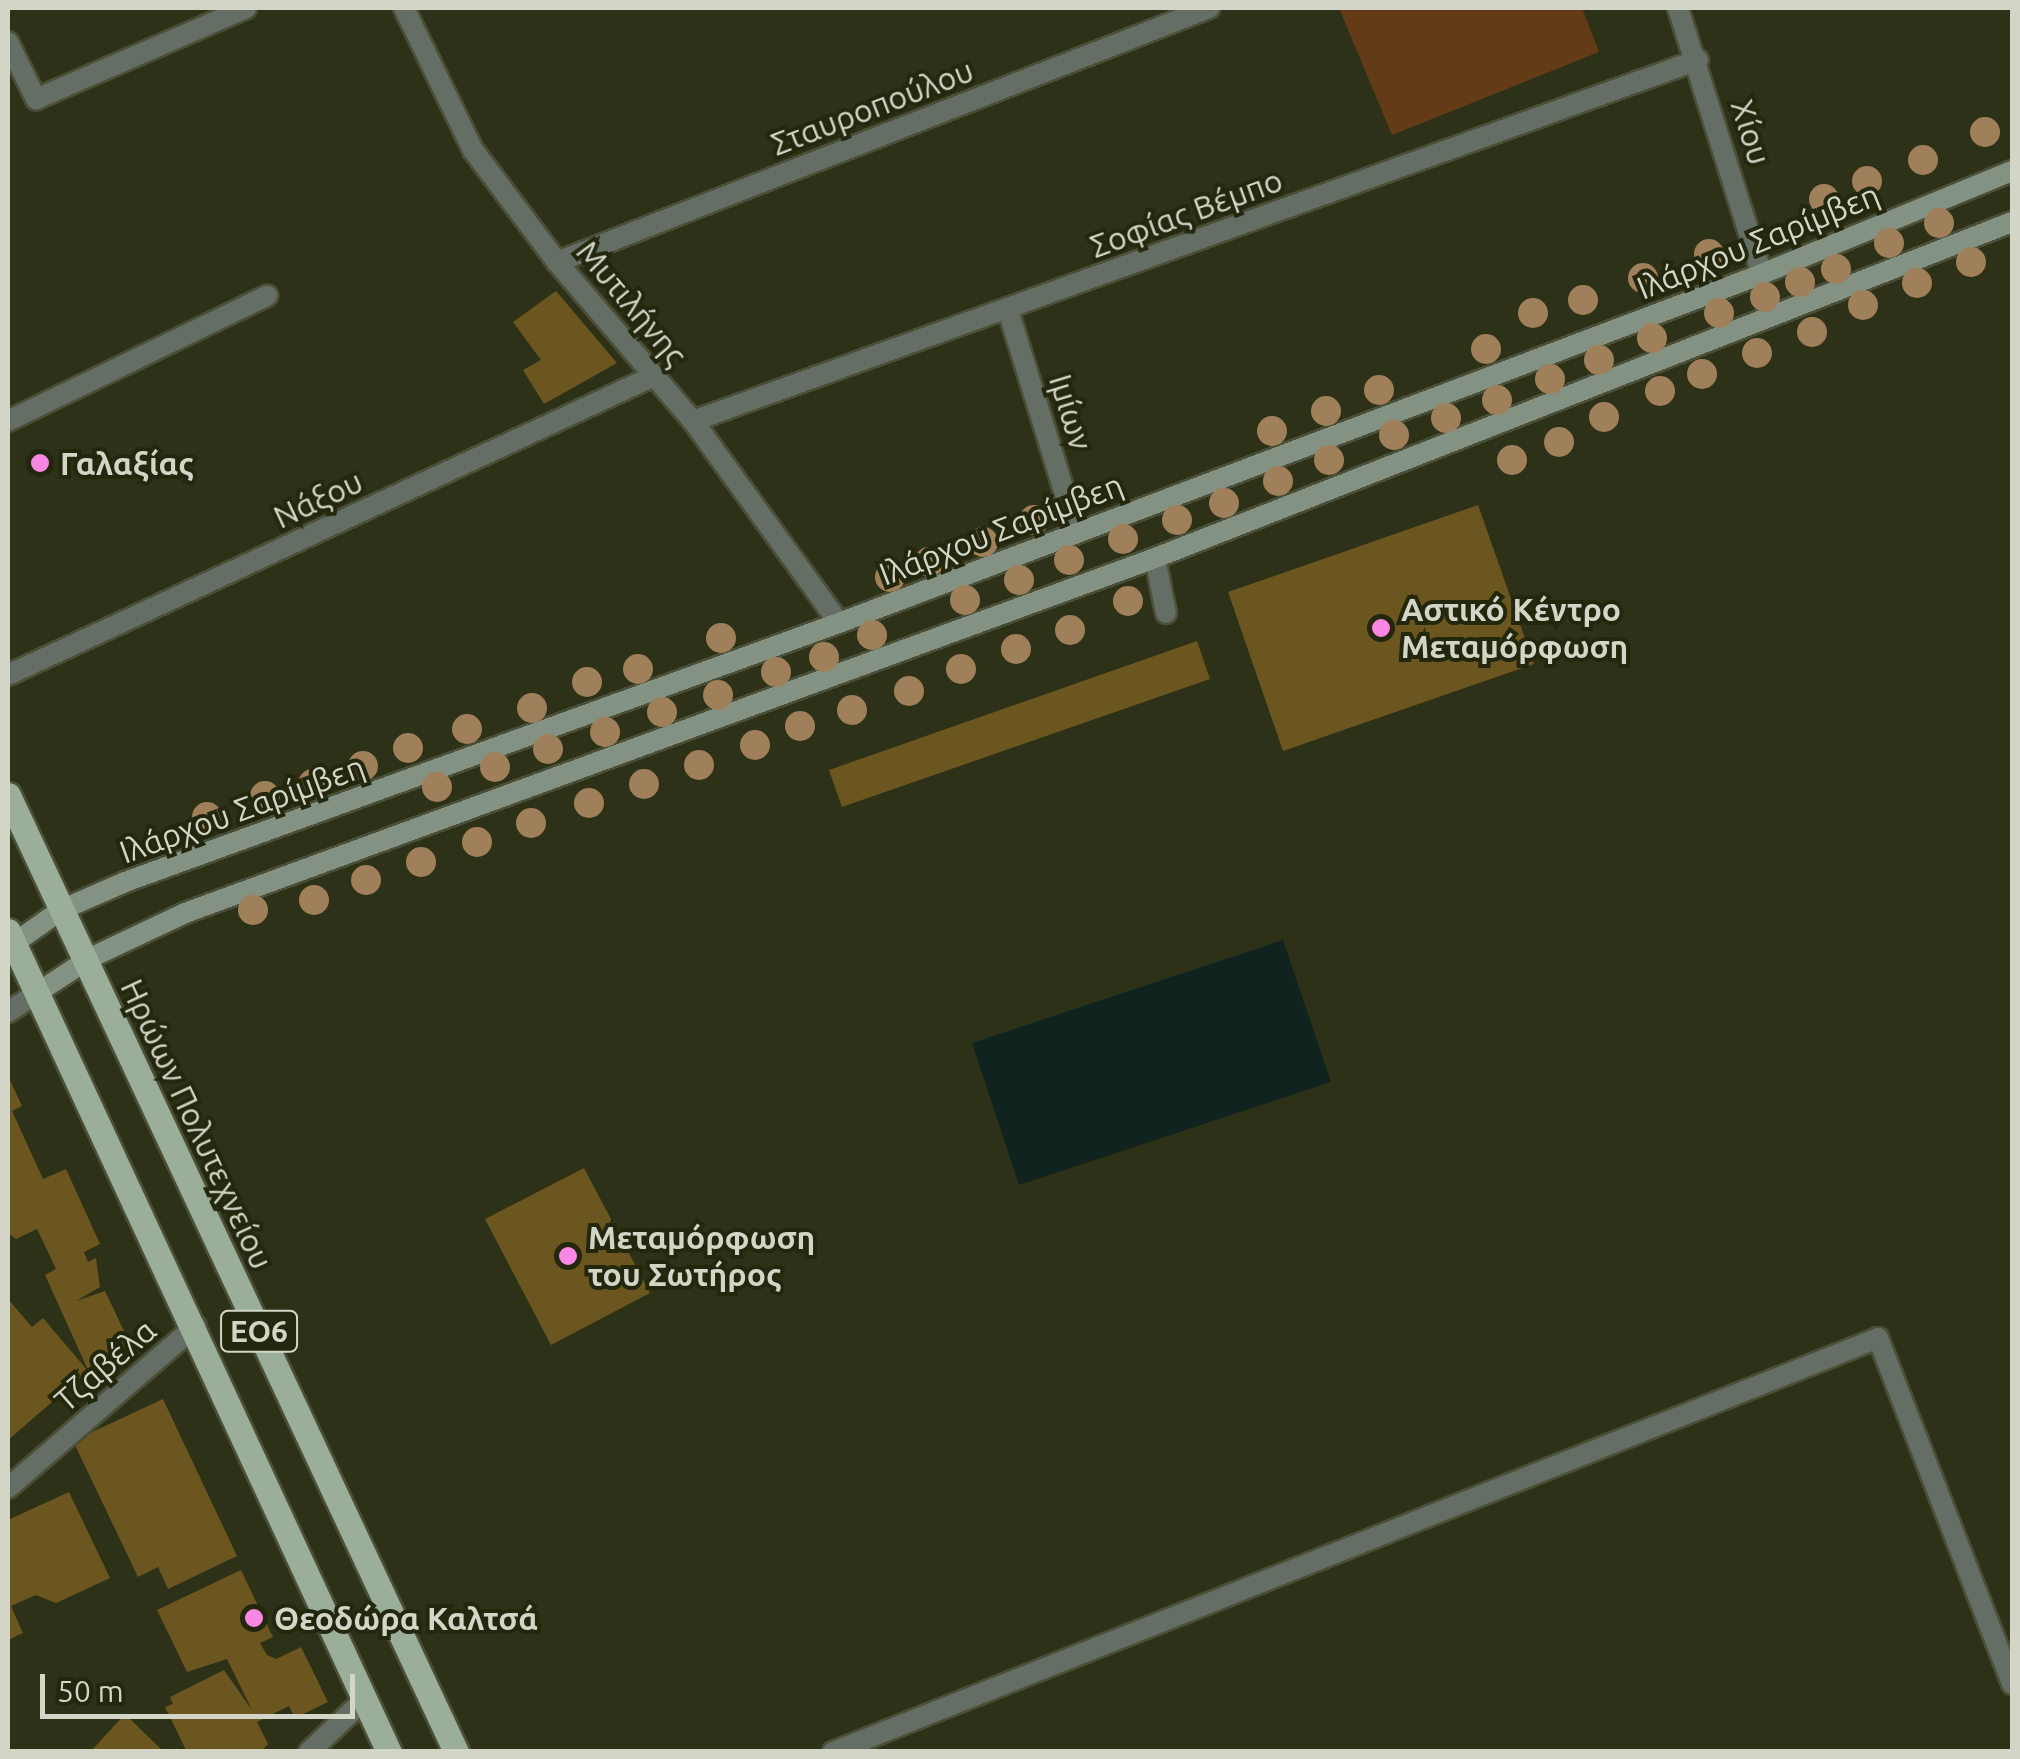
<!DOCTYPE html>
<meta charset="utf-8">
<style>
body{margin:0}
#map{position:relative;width:2020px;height:1759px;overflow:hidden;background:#2d3117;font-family:Ubuntu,sans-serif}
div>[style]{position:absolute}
.green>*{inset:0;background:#633b16}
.water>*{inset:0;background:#11231e}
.building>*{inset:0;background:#6b561f}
.roads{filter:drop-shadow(2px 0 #4b4f37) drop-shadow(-2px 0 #4b4f37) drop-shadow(0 2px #4b4f37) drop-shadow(0 -2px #4b4f37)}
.service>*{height:20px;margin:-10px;padding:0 10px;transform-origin:10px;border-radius:10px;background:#656e65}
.pedestrian>*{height:20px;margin:-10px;padding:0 10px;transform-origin:10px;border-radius:10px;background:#656e65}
.minor>*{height:20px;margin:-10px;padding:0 10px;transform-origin:10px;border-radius:10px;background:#656e65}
.tertiary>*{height:20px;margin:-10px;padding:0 10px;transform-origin:10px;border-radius:10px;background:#656e65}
.secondary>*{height:20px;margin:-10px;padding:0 10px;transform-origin:10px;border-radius:10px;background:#839283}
.primary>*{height:25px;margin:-12.5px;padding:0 12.5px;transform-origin:12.5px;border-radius:12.5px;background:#9aae9a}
.trees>*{width:30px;height:30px;margin:-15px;border-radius:50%;background:#a0805a}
.dots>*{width:28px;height:28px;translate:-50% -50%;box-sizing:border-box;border:5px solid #23270e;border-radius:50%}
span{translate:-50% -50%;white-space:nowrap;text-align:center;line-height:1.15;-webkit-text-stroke:8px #23270e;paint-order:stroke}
.shield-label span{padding:2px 8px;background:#23270e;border:2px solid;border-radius:8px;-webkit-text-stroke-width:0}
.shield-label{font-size:30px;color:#d3d6c7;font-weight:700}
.street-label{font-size:32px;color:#d3d6c7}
.poi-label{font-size:32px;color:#d3d6c7;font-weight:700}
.left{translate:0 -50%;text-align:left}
.frame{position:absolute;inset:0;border:10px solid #d3d6c7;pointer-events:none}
.scale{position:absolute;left:40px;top:1674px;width:315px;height:45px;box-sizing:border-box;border:5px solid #d3d6c7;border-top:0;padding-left:12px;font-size:30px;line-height:35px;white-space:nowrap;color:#d3d6c7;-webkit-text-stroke:8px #23270e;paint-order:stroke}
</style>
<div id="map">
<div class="green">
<div style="clip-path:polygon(1339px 8px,1582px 8px,1599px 52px,1392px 135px)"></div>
</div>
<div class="water">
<div style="clip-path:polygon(1283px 940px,1331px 1082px,1019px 1185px,972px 1043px)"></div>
</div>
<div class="building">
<div style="clip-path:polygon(556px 291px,617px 363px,544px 404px,523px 370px,541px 360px,513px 322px)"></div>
<div style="clip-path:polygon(1478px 505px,1534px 664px,1283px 751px,1228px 592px)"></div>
<div style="clip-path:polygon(1197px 641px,1210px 679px,842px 807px,829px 770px)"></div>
<div style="clip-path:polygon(8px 1076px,22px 1106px,12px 1111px,43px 1179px,66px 1169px,100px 1244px,84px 1252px,88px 1262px,96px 1258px,100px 1287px,76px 1301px,105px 1291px,133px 1350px,88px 1370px,45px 1275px,56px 1269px,37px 1229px,16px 1239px,8px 1233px)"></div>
<div style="clip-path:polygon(584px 1168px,650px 1293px,551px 1345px,485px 1219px)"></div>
<div style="clip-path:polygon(8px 1299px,32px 1327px,43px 1318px,88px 1371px,8px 1440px)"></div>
<div style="clip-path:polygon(163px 1399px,237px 1556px,168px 1589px,158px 1567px,138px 1577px,73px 1441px)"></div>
<div style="clip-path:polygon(69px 1492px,110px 1578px,56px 1603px,36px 1595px,11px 1606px,23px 1633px,8px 1640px,8px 1520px)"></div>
<div style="clip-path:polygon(241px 1570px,273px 1637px,260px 1643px,267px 1655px,276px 1659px,301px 1647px,328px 1702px,295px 1718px,289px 1706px,257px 1722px,268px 1744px,261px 1752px,187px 1752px,165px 1707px,173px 1704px,170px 1697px,224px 1670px,252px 1710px,227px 1659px,187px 1672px,157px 1610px)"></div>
<div style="clip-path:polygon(125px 1714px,164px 1752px,90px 1752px)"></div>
</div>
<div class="roads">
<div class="service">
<div style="left:8px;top:421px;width:288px;rotate:-25.8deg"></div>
<div style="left:1155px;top:558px;width:56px;rotate:78.7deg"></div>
<div style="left:833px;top:1752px;width:1124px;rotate:-21.61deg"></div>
<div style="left:1878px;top:1338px;width:371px;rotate:68.8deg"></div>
</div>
<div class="pedestrian">
<div style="left:309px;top:1752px;width:77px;rotate:-43.4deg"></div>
</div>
<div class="minor">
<div style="left:404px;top:8px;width:158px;rotate:64.1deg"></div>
<div style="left:473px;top:150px;width:140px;rotate:53.1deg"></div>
<div style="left:557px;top:262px;width:209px;rotate:49.5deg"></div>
<div style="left:693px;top:421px;width:249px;rotate:54.1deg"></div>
<div style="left:1678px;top:8px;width:279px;rotate:72.5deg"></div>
<div style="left:8px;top:42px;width:64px;rotate:63.8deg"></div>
<div style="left:36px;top:99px;width:229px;rotate:-23.4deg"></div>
<div style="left:557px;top:262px;width:700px;rotate:-21.28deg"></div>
<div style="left:1008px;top:310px;width:233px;rotate:72.8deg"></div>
<div style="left:693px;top:421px;width:1068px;rotate:-19.76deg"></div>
<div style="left:8px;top:675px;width:712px;rotate:-24.84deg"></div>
<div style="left:8px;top:1012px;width:35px;rotate:-33deg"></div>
</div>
<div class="tertiary">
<div style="left:8px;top:1488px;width:248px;rotate:-40.8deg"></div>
</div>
<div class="secondary">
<div style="left:13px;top:944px;width:59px;rotate:-35.3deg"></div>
<div style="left:61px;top:910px;width:70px;rotate:-23.6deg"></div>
<div style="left:125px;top:882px;width:760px;rotate:-19.94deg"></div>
<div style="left:839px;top:623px;width:987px;rotate:-20.71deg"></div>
<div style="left:1762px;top:274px;width:270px;rotate:-22.4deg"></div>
<div style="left:37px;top:993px;width:64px;rotate:-33.4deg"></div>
<div style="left:90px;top:958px;width:105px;rotate:-25.3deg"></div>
<div style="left:185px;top:913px;width:1033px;rotate:-20.1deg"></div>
<div style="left:1155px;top:558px;width:921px;rotate:-21.41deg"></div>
</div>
<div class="primary">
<div style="left:8px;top:795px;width:1057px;rotate:64.91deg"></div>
<div style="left:8px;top:931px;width:905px;rotate:65.11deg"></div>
</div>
</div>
<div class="trees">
<div style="left:1985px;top:132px"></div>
<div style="left:1923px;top:160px"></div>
<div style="left:1867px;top:181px"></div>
<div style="left:1824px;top:199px"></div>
<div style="left:1939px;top:223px"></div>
<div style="left:1889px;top:243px"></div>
<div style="left:1709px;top:254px"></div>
<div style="left:1971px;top:262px"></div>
<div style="left:1836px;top:269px"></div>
<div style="left:1643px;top:278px"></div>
<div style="left:1800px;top:282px"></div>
<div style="left:1917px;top:283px"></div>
<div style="left:1765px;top:297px"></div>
<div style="left:1583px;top:300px"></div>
<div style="left:1863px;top:305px"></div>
<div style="left:1533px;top:313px"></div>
<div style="left:1719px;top:313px"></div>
<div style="left:1812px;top:332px"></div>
<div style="left:1652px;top:338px"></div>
<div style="left:1486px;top:349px"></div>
<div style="left:1757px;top:353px"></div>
<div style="left:1599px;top:360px"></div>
<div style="left:1702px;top:374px"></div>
<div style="left:1550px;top:379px"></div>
<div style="left:1379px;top:390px"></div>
<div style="left:1660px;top:391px"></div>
<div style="left:1497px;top:400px"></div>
<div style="left:1326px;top:411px"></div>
<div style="left:1604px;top:417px"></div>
<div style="left:1446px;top:418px"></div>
<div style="left:1272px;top:431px"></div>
<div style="left:1394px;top:435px"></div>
<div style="left:1559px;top:442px"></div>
<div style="left:1329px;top:460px"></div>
<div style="left:1512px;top:460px"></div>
<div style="left:1278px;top:481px"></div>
<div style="left:1224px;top:503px"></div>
<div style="left:1034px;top:520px"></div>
<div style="left:1177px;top:520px"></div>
<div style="left:1123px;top:539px"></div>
<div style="left:983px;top:542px"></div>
<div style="left:1069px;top:560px"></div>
<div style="left:929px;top:562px"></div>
<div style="left:890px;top:577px"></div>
<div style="left:1019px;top:580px"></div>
<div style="left:965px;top:600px"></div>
<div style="left:1128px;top:601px"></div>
<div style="left:1070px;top:630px"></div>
<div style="left:872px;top:635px"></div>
<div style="left:721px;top:638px"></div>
<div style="left:1016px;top:649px"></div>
<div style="left:824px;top:657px"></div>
<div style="left:638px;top:669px"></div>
<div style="left:961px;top:669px"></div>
<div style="left:776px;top:672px"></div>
<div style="left:587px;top:682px"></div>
<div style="left:909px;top:691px"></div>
<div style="left:718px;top:695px"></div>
<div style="left:532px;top:708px"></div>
<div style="left:852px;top:710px"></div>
<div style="left:662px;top:712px"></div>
<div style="left:800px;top:726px"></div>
<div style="left:467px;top:729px"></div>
<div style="left:605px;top:732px"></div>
<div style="left:755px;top:745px"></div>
<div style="left:408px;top:748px"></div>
<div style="left:548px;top:749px"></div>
<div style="left:699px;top:765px"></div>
<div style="left:363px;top:766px"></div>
<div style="left:495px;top:767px"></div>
<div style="left:313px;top:784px"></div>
<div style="left:644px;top:784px"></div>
<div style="left:437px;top:787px"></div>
<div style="left:265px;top:796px"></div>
<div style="left:589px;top:803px"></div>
<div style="left:207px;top:817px"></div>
<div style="left:531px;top:823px"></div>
<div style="left:477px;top:842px"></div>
<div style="left:421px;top:862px"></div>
<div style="left:366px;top:880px"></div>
<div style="left:314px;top:900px"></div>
<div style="left:253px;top:910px"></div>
</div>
<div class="dots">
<div style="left:40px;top:463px;background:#fb87e5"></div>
<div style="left:1381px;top:628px;background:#fb87e5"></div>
<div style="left:568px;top:1256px;background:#fb87e5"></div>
<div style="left:254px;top:1618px;background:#fb87e5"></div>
</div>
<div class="shield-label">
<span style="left:259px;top:1331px">ΕΟ6</span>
</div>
<div class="street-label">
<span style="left:872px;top:107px;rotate:-21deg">Σταυροπούλου</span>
<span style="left:1751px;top:132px;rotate:73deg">Χίου</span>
<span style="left:1186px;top:213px;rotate:-20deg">Σοφίας Βέμπο</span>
<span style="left:1758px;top:241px;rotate:-22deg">Ιλάρχου Σαρίμβεη</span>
<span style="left:632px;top:303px;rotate:50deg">Μυτιλήνης</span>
<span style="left:1071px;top:412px;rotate:73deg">Ιμίων</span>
<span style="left:318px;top:499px;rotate:-25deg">Νάξου</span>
<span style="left:1001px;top:529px;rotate:-21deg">Ιλάρχου Σαρίμβεη</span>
<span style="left:242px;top:809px;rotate:-20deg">Ιλάρχου Σαρίμβεη</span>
<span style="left:197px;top:1124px;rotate:65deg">Ηρώων Πολυτεχνείου</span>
<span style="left:105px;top:1365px;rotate:-41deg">Τζαβέλα</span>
</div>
<div class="poi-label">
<span class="left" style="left:60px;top:463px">Γαλαξίας</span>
<span class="left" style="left:1401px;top:628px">Αστικό Κέντρο<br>Μεταμόρφωση</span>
<span class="left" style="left:588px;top:1256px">Μεταμόρφωση<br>του Σωτήρος</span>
<span class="left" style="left:274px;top:1618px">Θεοδώρα Καλτσά</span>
</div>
<div class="frame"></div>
<div class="scale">50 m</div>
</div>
